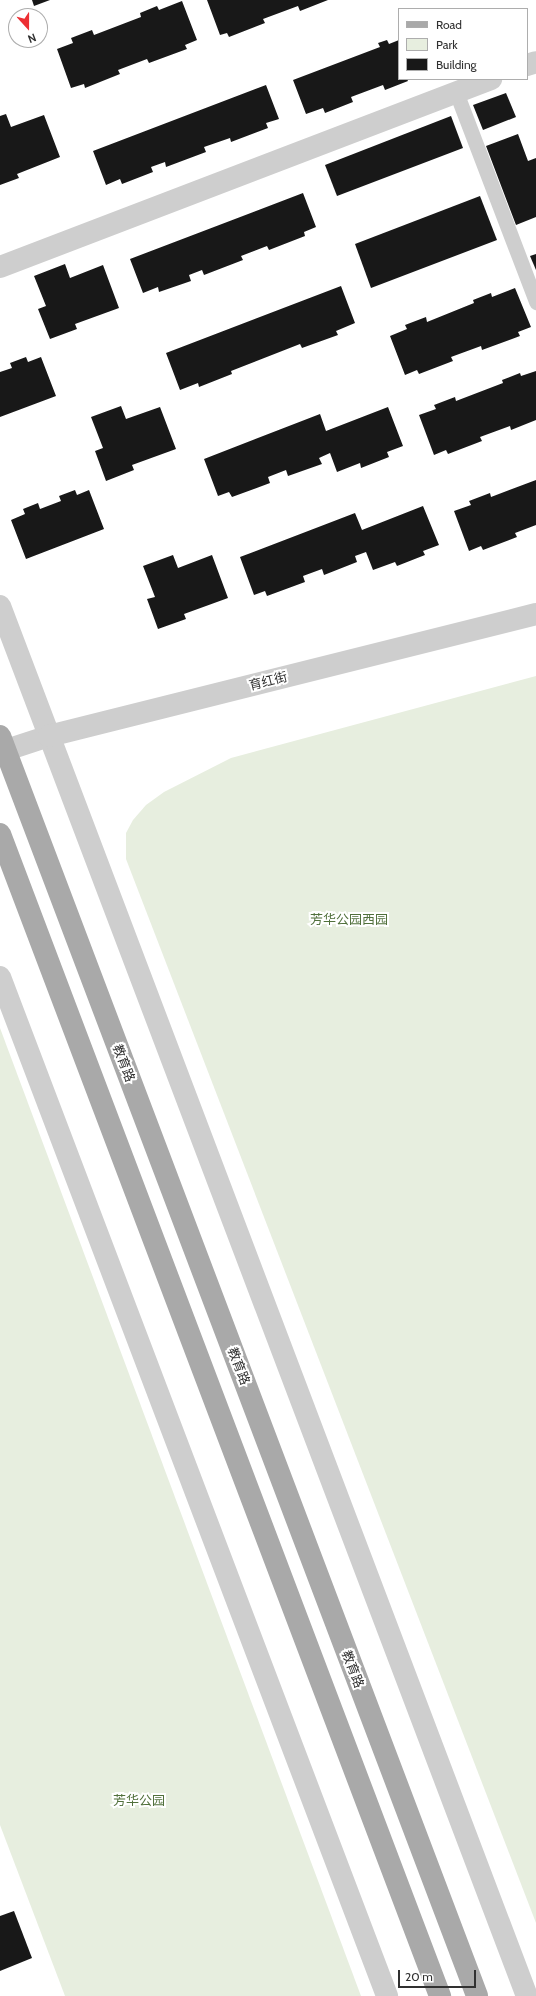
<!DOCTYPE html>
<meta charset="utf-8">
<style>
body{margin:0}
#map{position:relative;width:536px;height:1996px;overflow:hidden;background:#fff;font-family:Cabin,"Noto Sans SC",sans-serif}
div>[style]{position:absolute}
.green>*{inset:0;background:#e7eedf}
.building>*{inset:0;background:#181818}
.service>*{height:15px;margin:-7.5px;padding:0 7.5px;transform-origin:7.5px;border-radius:7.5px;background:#cecece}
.minor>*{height:22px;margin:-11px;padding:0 11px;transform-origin:11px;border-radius:11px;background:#cecece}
.tertiary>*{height:22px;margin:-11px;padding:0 11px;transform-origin:11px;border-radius:11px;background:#cecece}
.primary>*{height:22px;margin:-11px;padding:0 11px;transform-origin:11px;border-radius:11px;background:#a9a9a9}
span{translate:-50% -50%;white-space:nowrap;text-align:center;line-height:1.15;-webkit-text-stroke:4px #fff;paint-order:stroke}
.street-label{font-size:13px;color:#313131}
.park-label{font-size:13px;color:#51703c}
.legend{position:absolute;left:398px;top:8px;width:130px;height:72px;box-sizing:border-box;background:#fff;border:1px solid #adadad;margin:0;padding:5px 7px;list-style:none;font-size:12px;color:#313131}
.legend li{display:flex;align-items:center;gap:8px;height:20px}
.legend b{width:20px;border:1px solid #adadad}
.north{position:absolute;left:8px;top:8px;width:40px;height:40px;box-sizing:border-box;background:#fff;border:1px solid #adadad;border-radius:50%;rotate:159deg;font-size:11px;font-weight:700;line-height:16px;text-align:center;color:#313131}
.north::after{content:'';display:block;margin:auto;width:14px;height:18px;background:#ed2f33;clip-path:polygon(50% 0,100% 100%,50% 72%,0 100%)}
.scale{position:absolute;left:398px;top:1970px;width:78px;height:18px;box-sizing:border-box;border:2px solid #313131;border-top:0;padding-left:5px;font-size:12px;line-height:14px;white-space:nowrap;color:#313131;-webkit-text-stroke:3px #fff;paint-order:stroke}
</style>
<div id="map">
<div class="green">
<div style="clip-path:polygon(536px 676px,536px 1923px,126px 859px,126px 833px,133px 820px,146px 805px,164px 792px,231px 758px)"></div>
<div style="clip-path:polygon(0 1028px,361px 1996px,65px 1996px,0 1825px)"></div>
</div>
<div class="building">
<div style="clip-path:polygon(32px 0,50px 0,34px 6px)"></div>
<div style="clip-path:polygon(207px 0,328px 0,300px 11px,298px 6px,263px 19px,265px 23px,229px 37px,227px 33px,220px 35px)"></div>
<div style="clip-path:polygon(182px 1px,197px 40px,185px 45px,187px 49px,149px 63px,147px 59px,118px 70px,120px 74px,85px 88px,84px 84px,71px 88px,57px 49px,73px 43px,71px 38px,92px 30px,94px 35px,141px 17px,140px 13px,157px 6px,159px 10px)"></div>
<div style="clip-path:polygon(387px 40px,389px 44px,399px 40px,399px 79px,407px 79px,408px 81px,385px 90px,383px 85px,351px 97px,353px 102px,325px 113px,323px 108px,306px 114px,293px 80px,380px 47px,378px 43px)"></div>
<div style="clip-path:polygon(266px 85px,279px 119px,266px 123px,268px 128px,231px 142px,230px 138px,204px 147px,206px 152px,166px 167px,165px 162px,151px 167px,153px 172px,122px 184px,120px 179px,106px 185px,93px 151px)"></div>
<div style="clip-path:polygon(506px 93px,516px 117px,483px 130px,473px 105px)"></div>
<div style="clip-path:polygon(6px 114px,11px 127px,44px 115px,60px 157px,17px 174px,19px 178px,0 185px,0 116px)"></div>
<div style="clip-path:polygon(451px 116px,463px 148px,337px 196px,325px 165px)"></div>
<div style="clip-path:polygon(518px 134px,528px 161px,536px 158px,536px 217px,516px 225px,486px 146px)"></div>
<div style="clip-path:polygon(303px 193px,316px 227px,304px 232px,305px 236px,269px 250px,267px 246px,241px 256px,243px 260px,204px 275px,202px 270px,189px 275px,191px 281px,159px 292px,158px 287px,143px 293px,130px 259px)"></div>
<div style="clip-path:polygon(480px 196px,497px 240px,371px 288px,355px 244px)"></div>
<div style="clip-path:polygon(536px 254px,536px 270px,530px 256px)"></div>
<div style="clip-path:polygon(65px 264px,70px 278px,103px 265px,119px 308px,75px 324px,77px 329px,50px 339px,38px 309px,46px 306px,34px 276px)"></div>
<div style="clip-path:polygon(341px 286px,355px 323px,336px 331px,338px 335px,302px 348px,300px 344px,231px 371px,232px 374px,199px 387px,198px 383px,180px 390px,166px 353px)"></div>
<div style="clip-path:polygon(515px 288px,531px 327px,518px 332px,520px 336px,482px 350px,481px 346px,451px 357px,453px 361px,419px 374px,417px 370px,405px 375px,390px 336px,407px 329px,405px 325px,426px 317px,427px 322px,474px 303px,473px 300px,491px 293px,492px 297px)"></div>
<div style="clip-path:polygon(26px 357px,28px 362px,41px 357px,56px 396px,0 417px,0 372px,12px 368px,10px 363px)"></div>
<div style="clip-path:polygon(536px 371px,536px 420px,511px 430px,510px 426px,480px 437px,482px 441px,448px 454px,446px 450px,434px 455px,419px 415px,436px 409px,434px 405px,455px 397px,456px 401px,503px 383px,502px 380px,520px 373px,521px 376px)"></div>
<div style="clip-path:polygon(121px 406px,126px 419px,160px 407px,176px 449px,132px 465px,134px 470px,106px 481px,95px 451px,103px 448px,91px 417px)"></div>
<div style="clip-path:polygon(388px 407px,403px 446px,387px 452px,389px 457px,361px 468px,360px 463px,337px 472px,330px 453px,319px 458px,322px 464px,288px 476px,286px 470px,268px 477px,270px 483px,232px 497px,229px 492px,218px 496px,204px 459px,320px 414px,326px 431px)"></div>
<div style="clip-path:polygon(536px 480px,536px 525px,515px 533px,517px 537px,483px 550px,481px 546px,469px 551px,454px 511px,471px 505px,469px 501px,490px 493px,491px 497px)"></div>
<div style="clip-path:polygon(75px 490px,77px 495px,89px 490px,104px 529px,26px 559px,11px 520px,25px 514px,23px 509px,38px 503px,40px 509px,61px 501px,59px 496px)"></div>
<div style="clip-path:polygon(423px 506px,439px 545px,423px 551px,425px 555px,397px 566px,395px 562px,373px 570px,366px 552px,355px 556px,357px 562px,324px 575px,322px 569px,303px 576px,305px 582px,267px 596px,265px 591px,254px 595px,240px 557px,355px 513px,362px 530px)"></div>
<div style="clip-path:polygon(173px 555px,178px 568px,212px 555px,228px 598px,184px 614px,186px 619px,158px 629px,147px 599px,155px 597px,143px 566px)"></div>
<div style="clip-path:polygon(14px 1911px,32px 1958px,0 1971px,0 1916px)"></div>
</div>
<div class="service">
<div style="left:456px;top:92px;width:225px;rotate:69.1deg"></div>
</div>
<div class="minor">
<div style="left:527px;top:65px;width:9px;rotate:-18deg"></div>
<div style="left:0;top:267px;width:526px;rotate:-20.95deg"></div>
<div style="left:0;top:606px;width:1487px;rotate:69.24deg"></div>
<div style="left:0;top:977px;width:1090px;rotate:69.2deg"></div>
</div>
<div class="tertiary">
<div style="left:0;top:752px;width:52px;rotate:-18.1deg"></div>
<div style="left:49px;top:736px;width:502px;rotate:-14.06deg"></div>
</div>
<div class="primary">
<div style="left:0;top:736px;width:1347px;rotate:69.26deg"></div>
<div style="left:0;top:834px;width:1243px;rotate:69.26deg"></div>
</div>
<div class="street-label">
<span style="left:268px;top:681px;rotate:-14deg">育红街</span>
<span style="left:124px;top:1063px;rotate:69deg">教育路</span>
<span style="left:239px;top:1366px;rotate:69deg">教育路</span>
<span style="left:353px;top:1669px;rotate:69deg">教育路</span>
</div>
<div class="park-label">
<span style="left:349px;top:919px">芳华公园西园</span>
<span style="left:139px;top:1800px">芳华公园</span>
</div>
<ul class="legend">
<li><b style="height:5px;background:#a9a9a9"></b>Road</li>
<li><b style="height:11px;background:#e7eedf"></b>Park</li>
<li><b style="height:11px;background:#181818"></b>Building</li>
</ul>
<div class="north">N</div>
<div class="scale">20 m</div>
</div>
